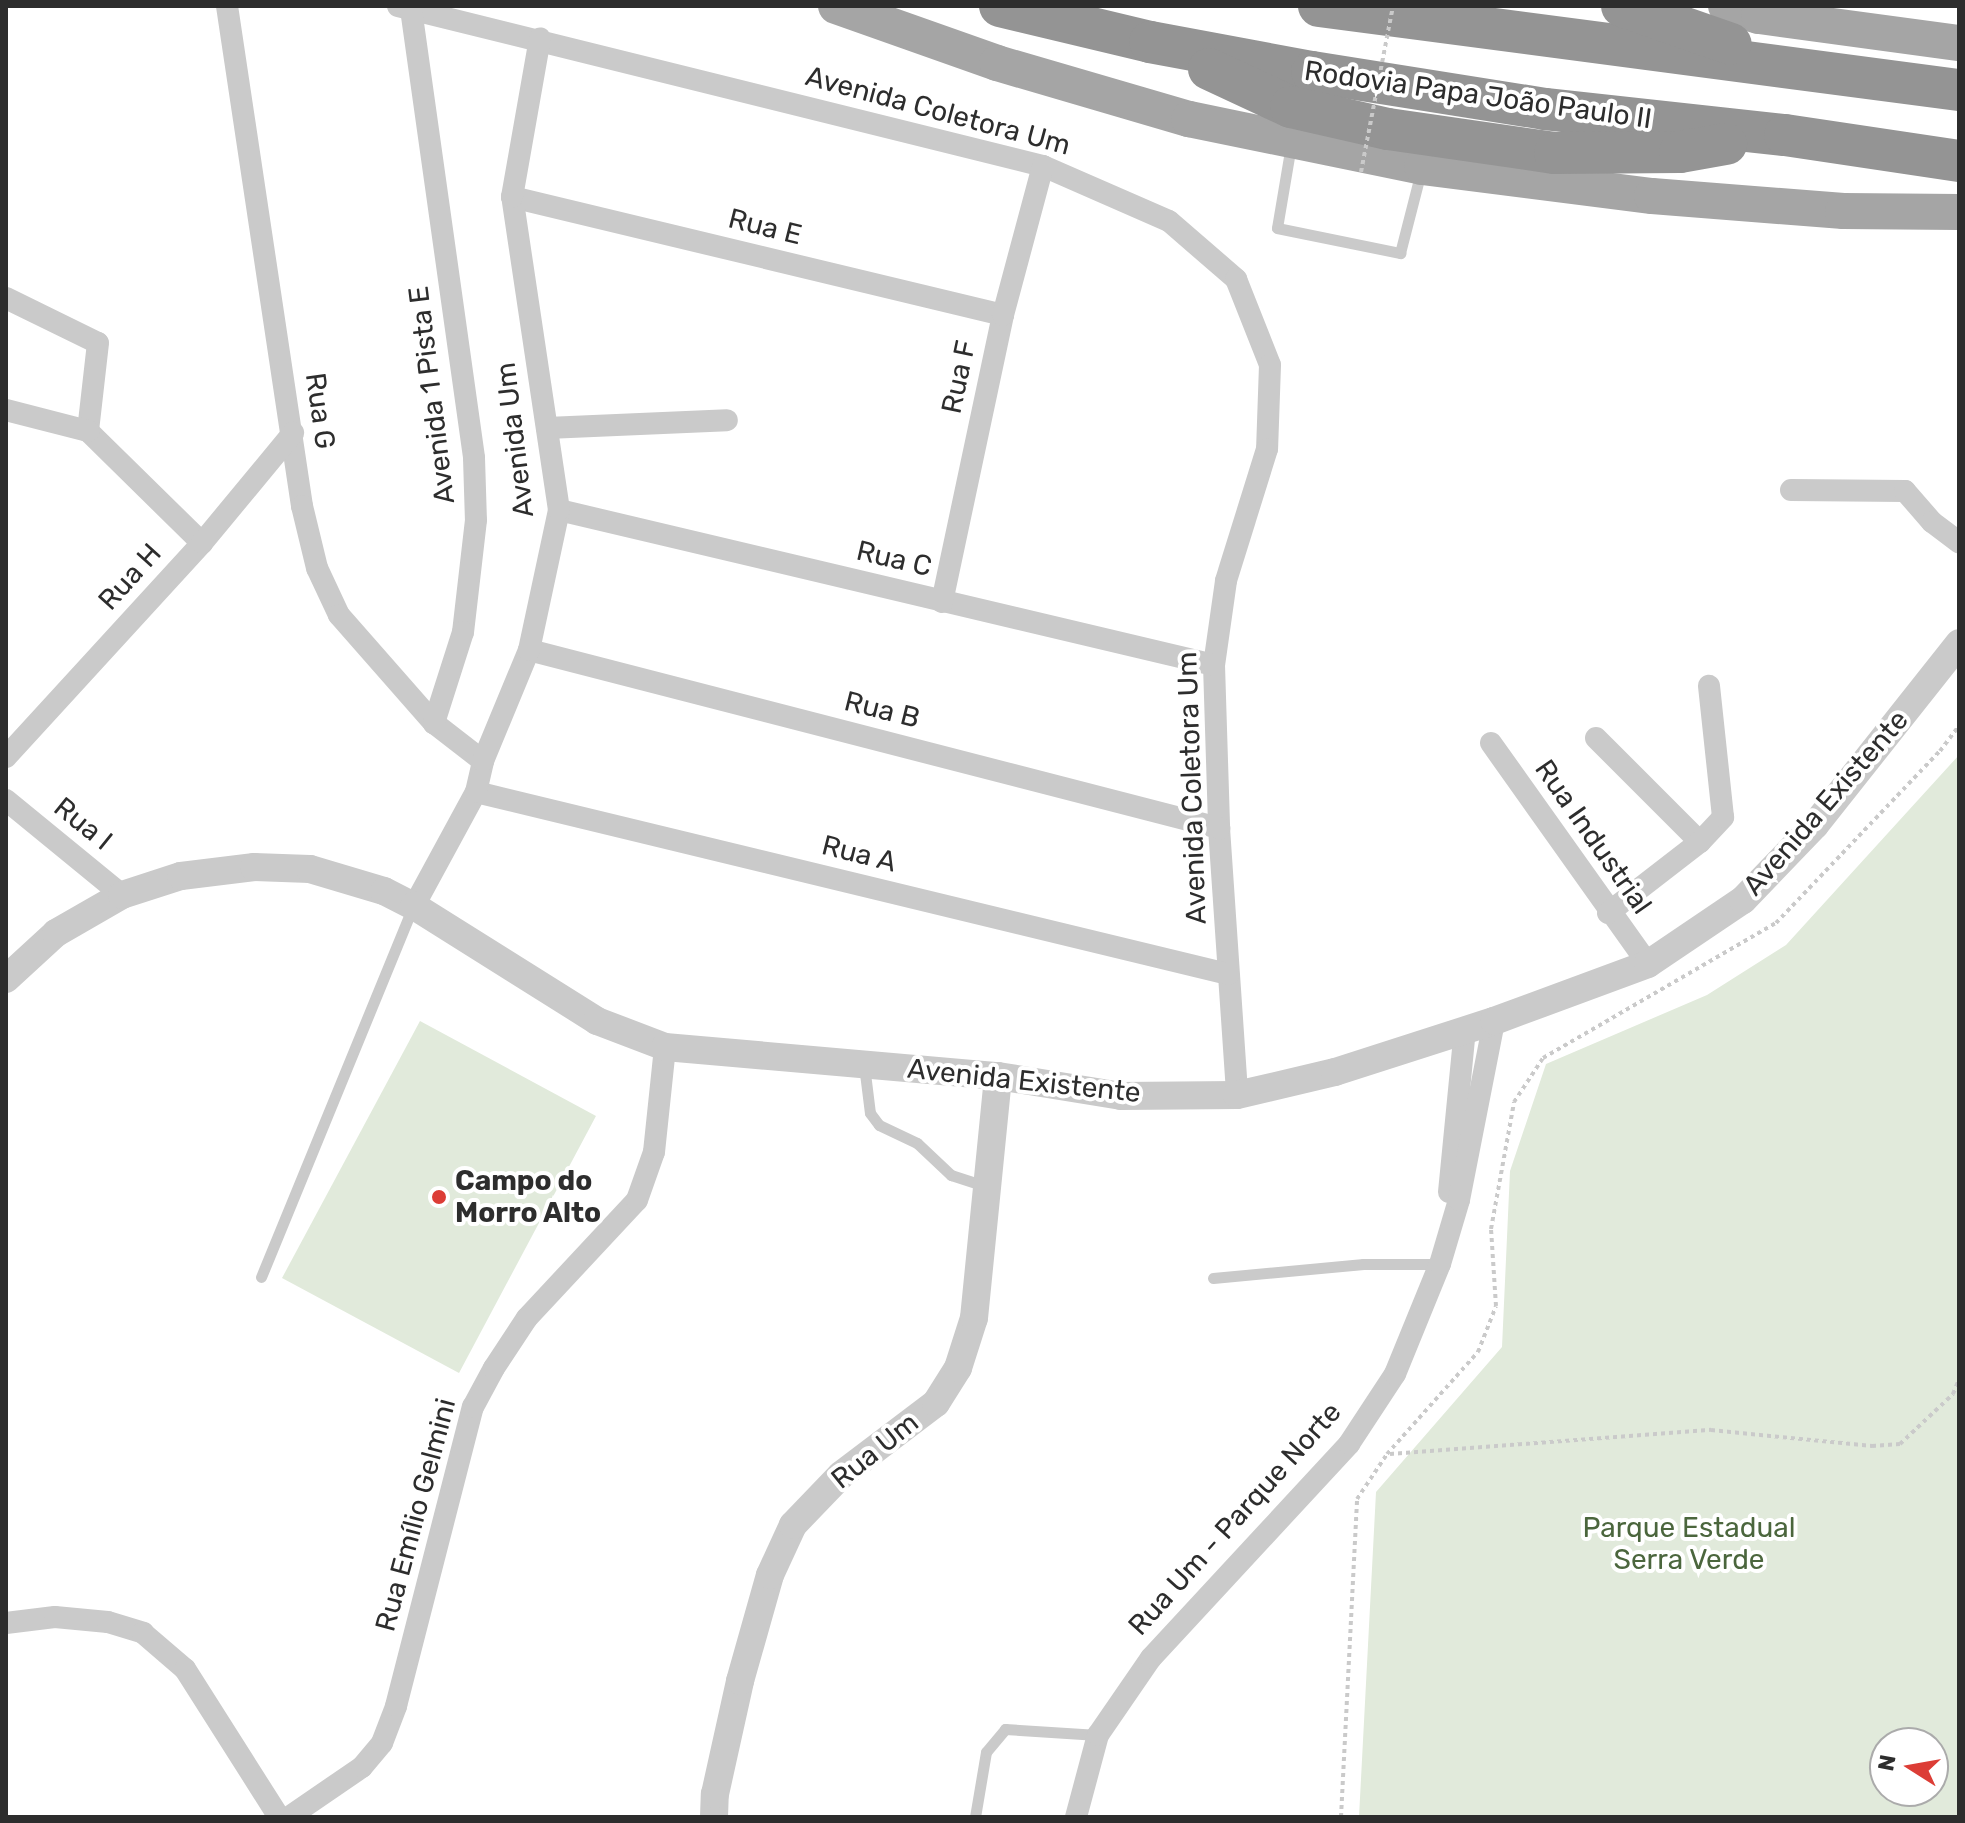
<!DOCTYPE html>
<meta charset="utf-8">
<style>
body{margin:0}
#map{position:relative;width:1965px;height:1823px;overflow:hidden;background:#fff;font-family:Rubik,sans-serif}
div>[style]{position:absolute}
.green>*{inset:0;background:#e1eadb}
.path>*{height:4px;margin-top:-2px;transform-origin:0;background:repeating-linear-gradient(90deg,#cacaca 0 4px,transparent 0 8px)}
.service>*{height:11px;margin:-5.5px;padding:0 5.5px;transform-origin:5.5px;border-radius:5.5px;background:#cacaca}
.minor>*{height:22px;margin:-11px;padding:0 11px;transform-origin:11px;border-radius:11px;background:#cacaca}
.tertiary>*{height:28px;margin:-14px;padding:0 14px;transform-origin:14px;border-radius:14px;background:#cacaca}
.primary>*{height:36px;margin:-18px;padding:0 18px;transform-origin:18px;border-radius:18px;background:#a5a5a5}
.motorway>*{height:42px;margin:-21px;padding:0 21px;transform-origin:21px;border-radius:21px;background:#949494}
.path-bridge>*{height:4px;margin-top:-2px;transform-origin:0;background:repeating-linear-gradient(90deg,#cacaca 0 4px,transparent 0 8px)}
.dots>*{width:22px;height:22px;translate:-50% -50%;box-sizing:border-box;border:4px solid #fff;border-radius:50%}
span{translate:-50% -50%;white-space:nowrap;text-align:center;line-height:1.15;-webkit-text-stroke:8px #fff;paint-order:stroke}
.street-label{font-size:28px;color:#2d2d2d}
.poi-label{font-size:28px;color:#2d2d2d;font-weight:700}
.left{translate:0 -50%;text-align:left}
.park-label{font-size:28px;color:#4b663d}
.frame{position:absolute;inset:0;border:8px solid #2d2d2d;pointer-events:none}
.north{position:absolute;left:1869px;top:1727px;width:80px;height:80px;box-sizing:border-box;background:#fff;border:2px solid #ababab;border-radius:50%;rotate:281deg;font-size:22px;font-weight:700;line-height:32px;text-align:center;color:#2d2d2d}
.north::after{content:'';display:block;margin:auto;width:28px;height:36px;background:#dc3d36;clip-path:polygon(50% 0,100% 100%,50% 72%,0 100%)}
</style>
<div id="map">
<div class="green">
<div style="clip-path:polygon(evenodd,1959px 755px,1959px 1817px,1359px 1817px,1376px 1492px,1502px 1347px,1510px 1171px,1546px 1064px,1707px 995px,1786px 945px,1959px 755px,1885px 1743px,1933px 1743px,1933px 1791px,1885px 1791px,1885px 1743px)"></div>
<div style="clip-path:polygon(420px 1021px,596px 1116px,459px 1373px,282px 1278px)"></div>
</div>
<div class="path">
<div style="left:1390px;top:1454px;width:322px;rotate:-4.3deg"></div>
<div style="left:1711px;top:1430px;width:162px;rotate:5.7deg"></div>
<div style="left:1872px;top:1446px;width:28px;rotate:-4deg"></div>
<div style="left:1900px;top:1444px;width:73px;rotate:-43.3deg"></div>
<div style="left:1953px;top:1394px;width:16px;rotate:-68deg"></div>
<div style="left:1341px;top:1817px;width:318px;rotate:-87.1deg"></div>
<div style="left:1357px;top:1499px;width:54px;rotate:-56.3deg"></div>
<div style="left:1387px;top:1454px;width:137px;rotate:-48.3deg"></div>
<div style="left:1478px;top:1352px;width:49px;rotate:-68.6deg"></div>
<div style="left:1496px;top:1306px;width:77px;rotate:-93.7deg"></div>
<div style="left:1491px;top:1229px;width:129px;rotate:-79.7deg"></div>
<div style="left:1514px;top:1102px;width:53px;rotate:-56.6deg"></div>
<div style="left:1543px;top:1058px;width:269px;rotate:-30.1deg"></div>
<div style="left:1776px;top:923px;width:238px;rotate:-46.4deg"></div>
<div style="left:1940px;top:751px;width:31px;rotate:-53deg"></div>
</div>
<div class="service">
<div style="left:1291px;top:145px;width:84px;rotate:99.6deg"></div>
<div style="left:1277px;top:228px;width:126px;rotate:11.5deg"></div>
<div style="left:1400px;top:253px;width:85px;rotate:-75.6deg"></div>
<div style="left:864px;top:1065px;width:48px;rotate:82.9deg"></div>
<div style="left:870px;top:1113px;width:15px;rotate:53deg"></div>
<div style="left:879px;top:1125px;width:42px;rotate:25.3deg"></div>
<div style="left:917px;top:1143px;width:47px;rotate:43.3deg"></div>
<div style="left:951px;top:1175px;width:38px;rotate:18deg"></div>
<div style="left:261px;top:1277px;width:400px;rotate:-67.7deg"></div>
<div style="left:1213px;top:1278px;width:151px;rotate:-5.3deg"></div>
<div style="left:1363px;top:1264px;width:77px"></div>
<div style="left:975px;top:1817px;width:66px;rotate:-80.4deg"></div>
<div style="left:986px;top:1752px;width:30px;rotate:-50deg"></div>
<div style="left:1005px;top:1729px;width:93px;rotate:3.7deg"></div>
</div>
<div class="minor">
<div style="left:227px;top:6px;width:506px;rotate:81.47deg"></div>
<div style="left:302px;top:506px;width:64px;rotate:76.4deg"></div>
<div style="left:317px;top:568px;width:52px;rotate:64.9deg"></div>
<div style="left:339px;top:615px;width:144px;rotate:48.7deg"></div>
<div style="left:434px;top:723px;width:62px;rotate:37.8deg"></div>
<div style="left:398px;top:6px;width:665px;rotate:13.93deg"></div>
<div style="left:1043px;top:166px;width:137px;rotate:23.6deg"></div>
<div style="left:1169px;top:221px;width:89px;rotate:40.9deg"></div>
<div style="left:1236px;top:279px;width:92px;rotate:68.4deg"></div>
<div style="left:1270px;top:365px;width:84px;rotate:92deg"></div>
<div style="left:1267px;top:449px;width:138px;rotate:107.3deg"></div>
<div style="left:1226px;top:581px;width:85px;rotate:98.1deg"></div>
<div style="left:1214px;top:665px;width:163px;rotate:88.2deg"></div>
<div style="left:1219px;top:828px;width:268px;rotate:86.1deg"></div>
<div style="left:411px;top:9px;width:453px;rotate:82deg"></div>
<div style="left:474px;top:458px;width:62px;rotate:88.2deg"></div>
<div style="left:476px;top:520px;width:113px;rotate:96.6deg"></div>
<div style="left:463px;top:632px;width:96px;rotate:107.7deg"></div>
<div style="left:512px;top:197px;width:505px;rotate:13.51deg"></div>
<div style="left:6px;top:298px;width:102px;rotate:26.1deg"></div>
<div style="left:98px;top:343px;width:89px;rotate:96.5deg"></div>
<div style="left:88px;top:431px;width:160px;rotate:44.5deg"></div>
<div style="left:6px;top:410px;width:85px;rotate:14.4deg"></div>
<div style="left:547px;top:428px;width:180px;rotate:-2.5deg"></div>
<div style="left:1791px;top:490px;width:114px;rotate:0.5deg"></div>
<div style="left:1905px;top:491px;width:41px;rotate:48.9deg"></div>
<div style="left:1932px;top:522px;width:34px;rotate:37deg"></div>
<div style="left:559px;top:510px;width:673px;rotate:13.31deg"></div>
<div style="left:942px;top:602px;width:293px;rotate:-78deg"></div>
<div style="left:1003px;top:315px;width:154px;rotate:-75deg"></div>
<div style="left:529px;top:650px;width:713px;rotate:14.47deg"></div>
<div style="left:1596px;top:738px;width:147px;rotate:45deg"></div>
<div style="left:1491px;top:743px;width:271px;rotate:54.6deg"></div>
<div style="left:6px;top:757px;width:290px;rotate:-47.5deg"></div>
<div style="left:202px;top:543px;width:143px;rotate:-50.4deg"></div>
<div style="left:476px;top:792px;width:774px;rotate:13.61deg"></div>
<div style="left:6px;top:800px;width:150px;rotate:39.3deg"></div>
<div style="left:414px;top:906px;width:130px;rotate:-61.5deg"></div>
<div style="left:476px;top:792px;width:32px;rotate:-77deg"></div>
<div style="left:483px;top:761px;width:120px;rotate:-67.5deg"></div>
<div style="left:529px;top:650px;width:143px;rotate:-77.9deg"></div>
<div style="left:559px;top:510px;width:317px;rotate:-98.5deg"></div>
<div style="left:512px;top:197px;width:161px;rotate:-80deg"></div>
<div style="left:1608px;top:913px;width:116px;rotate:-37.7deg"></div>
<div style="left:1700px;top:842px;width:34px;rotate:-47deg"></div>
<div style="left:1723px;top:817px;width:132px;rotate:-96.1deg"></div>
<div style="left:1449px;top:1192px;width:165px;rotate:-84.4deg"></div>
<div style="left:6px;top:1623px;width:49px;rotate:-7deg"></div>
<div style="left:55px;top:1617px;width:53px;rotate:5.4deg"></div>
<div style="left:108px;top:1622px;width:37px;rotate:17deg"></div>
<div style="left:143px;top:1633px;width:55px;rotate:40.6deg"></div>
<div style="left:185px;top:1669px;width:175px;rotate:57.6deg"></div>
<div style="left:289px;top:1817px;width:88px;rotate:-34.4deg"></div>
<div style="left:362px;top:1767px;width:31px;rotate:-50deg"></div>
<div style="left:382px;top:1743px;width:40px;rotate:-69deg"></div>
<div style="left:396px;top:1706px;width:309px;rotate:-75.6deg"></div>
<div style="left:473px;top:1407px;width:44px;rotate:-61.7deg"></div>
<div style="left:494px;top:1368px;width:60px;rotate:-56.6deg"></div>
<div style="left:527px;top:1318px;width:161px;rotate:-47deg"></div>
<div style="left:637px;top:1200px;width:51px;rotate:-70.5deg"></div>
<div style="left:654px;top:1152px;width:106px;rotate:-84deg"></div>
<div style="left:1076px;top:1817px;width:85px;rotate:-75deg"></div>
<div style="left:1098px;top:1735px;width:93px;rotate:-55.5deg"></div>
<div style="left:1151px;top:1658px;width:292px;rotate:-47.2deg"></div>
<div style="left:1349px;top:1444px;width:84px;rotate:-56.7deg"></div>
<div style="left:1395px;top:1374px;width:119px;rotate:-67.8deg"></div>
<div style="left:1440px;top:1264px;width:67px;rotate:-73.5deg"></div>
<div style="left:1459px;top:1200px;width:182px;rotate:-78.9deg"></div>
</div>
<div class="tertiary">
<div style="left:6px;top:979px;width:68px;rotate:-42.6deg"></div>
<div style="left:56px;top:933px;width:76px;rotate:-29.9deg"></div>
<div style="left:122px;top:895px;width:62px;rotate:-17.9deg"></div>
<div style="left:181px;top:876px;width:74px;rotate:-7deg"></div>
<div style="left:254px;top:867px;width:56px;rotate:2deg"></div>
<div style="left:310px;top:869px;width:77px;rotate:16.6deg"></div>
<div style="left:384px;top:891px;width:34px;rotate:27deg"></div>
<div style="left:414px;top:906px;width:216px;rotate:32.1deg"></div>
<div style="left:597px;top:1021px;width:73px;rotate:20.9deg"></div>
<div style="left:665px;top:1047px;width:334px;rotate:5deg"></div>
<div style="left:998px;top:1076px;width:125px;rotate:9.2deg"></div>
<div style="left:1121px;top:1096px;width:116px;rotate:-0.5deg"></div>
<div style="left:1237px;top:1095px;width:101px;rotate:-13.2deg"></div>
<div style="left:1335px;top:1072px;width:167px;rotate:-17.8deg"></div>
<div style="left:1494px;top:1021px;width:164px;rotate:-20.3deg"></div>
<div style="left:1648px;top:964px;width:115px;rotate:-34deg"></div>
<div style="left:1743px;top:900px;width:104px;rotate:-46.2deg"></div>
<div style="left:1815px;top:825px;width:232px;rotate:-51.6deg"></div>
<div style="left:714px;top:1817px;width:23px;rotate:-88deg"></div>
<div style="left:715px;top:1794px;width:116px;rotate:-77.5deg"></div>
<div style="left:740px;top:1681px;width:110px;rotate:-74.2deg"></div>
<div style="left:770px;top:1575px;width:55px;rotate:-65.3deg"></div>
<div style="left:793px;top:1525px;width:69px;rotate:-46.2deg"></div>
<div style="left:841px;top:1475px;width:119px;rotate:-37.2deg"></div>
<div style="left:936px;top:1403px;width:41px;rotate:-57.8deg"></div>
<div style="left:958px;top:1368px;width:52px;rotate:-72.3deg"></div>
<div style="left:974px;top:1318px;width:243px;rotate:-84.3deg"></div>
</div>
<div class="primary">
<div style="left:836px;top:6px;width:171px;rotate:19.5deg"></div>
<div style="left:997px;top:63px;width:200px;rotate:16.3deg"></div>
<div style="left:1189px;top:119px;width:238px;rotate:11.6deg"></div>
<div style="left:1422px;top:167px;width:232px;rotate:7.2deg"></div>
<div style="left:1652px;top:196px;width:192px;rotate:4.5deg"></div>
<div style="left:1843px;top:211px;width:116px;rotate:0.5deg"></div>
<div style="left:1726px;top:6px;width:34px;rotate:17deg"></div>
<div style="left:1759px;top:16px;width:202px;rotate:7.7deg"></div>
</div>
<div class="motorway">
<div style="left:1000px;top:6px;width:154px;rotate:13.5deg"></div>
<div style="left:1150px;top:42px;width:165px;rotate:10.5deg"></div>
<div style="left:1312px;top:72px;width:236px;rotate:9deg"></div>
<div style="left:1545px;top:109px;width:241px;rotate:6.2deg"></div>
<div style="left:1785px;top:135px;width:176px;rotate:8.5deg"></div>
<div style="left:1319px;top:6px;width:645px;rotate:7.48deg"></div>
<div style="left:1622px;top:6px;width:115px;rotate:19.2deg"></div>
<div style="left:1209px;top:69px;width:90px;rotate:24.9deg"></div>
<div style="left:1291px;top:107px;width:99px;rotate:12.8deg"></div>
<div style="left:1388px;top:129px;width:169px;rotate:8.2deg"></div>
<div style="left:1555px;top:153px;width:125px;rotate:-0.5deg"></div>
<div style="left:1680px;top:152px;width:47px;rotate:-9.9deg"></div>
</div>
<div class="path-bridge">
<div style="left:1361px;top:172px;width:169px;rotate:-79.1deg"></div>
</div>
<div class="dots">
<div style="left:439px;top:1197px;background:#dc3d36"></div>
</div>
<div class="street-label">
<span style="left:1478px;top:95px;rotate:8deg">Rodovia Papa João Paulo II</span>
<span style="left:938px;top:111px;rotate:15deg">Avenida Coletora Um</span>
<span style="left:765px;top:227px;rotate:14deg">Rua E</span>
<span style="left:959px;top:377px;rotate:-78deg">Rua F</span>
<span style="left:432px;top:395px;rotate:-97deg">Avenida 1 Pista E</span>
<span style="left:320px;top:411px;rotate:82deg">Rua G</span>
<span style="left:515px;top:440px;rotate:-97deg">Avenida Um</span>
<span style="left:894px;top:559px;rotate:13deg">Rua C</span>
<span style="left:130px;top:577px;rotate:-48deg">Rua H</span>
<span style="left:882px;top:710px;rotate:14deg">Rua B</span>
<span style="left:1192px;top:788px;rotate:-92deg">Avenida Coletora Um</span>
<span style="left:1826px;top:803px;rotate:-49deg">Avenida Existente</span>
<span style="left:83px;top:824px;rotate:39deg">Rua I</span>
<span style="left:1593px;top:837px;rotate:55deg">Rua Industrial</span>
<span style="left:859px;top:854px;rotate:14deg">Rua A</span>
<span style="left:1024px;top:1081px;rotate:6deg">Avenida Existente</span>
<span style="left:875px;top:1451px;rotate:-39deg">Rua Um</span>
<span style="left:416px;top:1515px;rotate:-75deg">Rua Emílio Gelmini</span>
<span style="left:1235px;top:1519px;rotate:-48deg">Rua Um - Parque Norte</span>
</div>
<div class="poi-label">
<span class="left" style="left:455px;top:1197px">Campo do<br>Morro Alto</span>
</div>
<div class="park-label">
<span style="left:1689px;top:1544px">Parque Estadual<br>Serra Verde</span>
</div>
<div class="frame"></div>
<div class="north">N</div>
</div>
